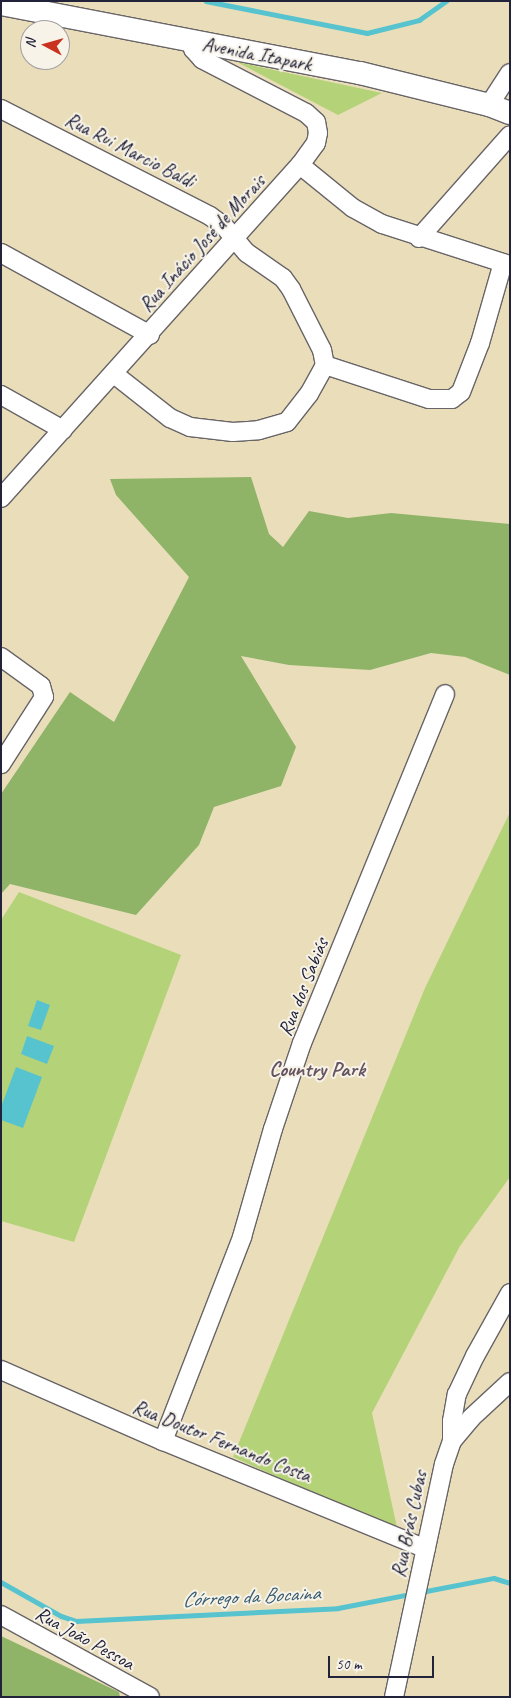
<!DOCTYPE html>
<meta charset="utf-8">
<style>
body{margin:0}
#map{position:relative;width:511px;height:1698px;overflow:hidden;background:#eadeba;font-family:Caveat,sans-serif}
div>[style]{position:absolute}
.green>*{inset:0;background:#b4d278}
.forest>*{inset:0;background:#8fb468}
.water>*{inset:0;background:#57c3cf}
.stream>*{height:4.5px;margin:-2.25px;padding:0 2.25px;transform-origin:2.25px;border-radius:2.25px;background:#57c3cf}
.roads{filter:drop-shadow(1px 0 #686467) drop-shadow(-1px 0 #686467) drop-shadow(0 1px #686467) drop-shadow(0 -1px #686467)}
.minor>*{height:18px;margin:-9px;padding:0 9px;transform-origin:9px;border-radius:9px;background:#fff}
.major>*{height:22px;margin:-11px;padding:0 11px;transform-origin:11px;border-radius:11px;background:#fff}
span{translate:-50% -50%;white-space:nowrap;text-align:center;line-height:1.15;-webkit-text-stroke:4px #f7f3e8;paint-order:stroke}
.street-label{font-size:20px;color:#22223b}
.neighbourhood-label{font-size:21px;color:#665460;font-weight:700}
.water-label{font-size:21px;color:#355a6f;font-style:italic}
.frame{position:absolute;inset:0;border:2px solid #22223b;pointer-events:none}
.north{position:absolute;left:20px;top:20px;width:50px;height:50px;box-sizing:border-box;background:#f7f3e8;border:1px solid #a29fa3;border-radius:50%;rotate:276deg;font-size:14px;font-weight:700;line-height:20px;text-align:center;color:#22223b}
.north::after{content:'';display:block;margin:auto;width:18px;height:22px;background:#c8321e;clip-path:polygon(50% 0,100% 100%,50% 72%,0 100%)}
.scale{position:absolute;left:328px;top:1656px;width:106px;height:22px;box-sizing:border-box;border:2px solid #22223b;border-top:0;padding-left:6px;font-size:15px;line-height:18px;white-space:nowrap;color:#22223b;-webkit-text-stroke:4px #f7f3e8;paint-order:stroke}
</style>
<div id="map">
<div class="green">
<div style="clip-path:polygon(237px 62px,382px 93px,338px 115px)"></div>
<div style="clip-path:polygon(510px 812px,510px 1177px,460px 1246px,372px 1413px,398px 1532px,233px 1457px,425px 988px)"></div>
<div style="clip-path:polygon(19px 892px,181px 955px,74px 1242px,1px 1221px,1px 920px)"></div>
</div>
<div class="forest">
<div style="clip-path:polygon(251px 477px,269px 534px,283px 547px,309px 511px,348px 518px,391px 513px,510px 524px,510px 675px,465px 657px,431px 653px,370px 670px,289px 665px,241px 656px,296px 747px,281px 786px,214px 807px,199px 845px,136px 915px,10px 884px,1px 894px,1px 794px,70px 692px,114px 722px,189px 577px,116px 495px,110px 479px)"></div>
<div style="clip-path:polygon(1px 1636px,119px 1692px,120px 1697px,1px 1697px)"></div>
</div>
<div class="water">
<div style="clip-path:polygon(37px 1000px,50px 1005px,41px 1030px,28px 1026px)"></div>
<div style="clip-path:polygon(27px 1036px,54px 1046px,47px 1064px,21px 1054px)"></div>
<div style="clip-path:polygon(16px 1067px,42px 1077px,23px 1128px,1px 1120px,1px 1107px)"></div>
</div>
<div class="stream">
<div style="left:206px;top:1px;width:164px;rotate:11.2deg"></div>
<div style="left:367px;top:33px;width:54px;rotate:-14deg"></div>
<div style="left:419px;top:20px;width:33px;rotate:-35deg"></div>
<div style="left:1px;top:1582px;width:69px;rotate:29.5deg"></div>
<div style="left:61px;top:1616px;width:16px;rotate:18deg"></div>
<div style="left:76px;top:1621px;width:262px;rotate:-2.8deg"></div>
<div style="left:338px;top:1608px;width:74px;rotate:-10.9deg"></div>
<div style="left:421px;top:1592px;width:74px;rotate:-10.9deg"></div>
<div style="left:494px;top:1578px;width:17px;rotate:17deg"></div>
</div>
<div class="roads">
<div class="minor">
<div style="left:489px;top:105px;width:38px;rotate:-57deg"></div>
<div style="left:1px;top:109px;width:235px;rotate:27.1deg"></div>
<div style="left:210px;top:216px;width:17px;rotate:36deg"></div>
<div style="left:224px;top:226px;width:35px;rotate:50deg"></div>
<div style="left:247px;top:253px;width:44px;rotate:34.8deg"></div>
<div style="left:283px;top:278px;width:14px;rotate:54deg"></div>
<div style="left:291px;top:289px;width:68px;rotate:63.1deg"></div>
<div style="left:322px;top:350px;width:15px;rotate:79deg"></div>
<div style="left:300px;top:165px;width:68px;rotate:39.1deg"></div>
<div style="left:353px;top:208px;width:33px;rotate:29deg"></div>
<div style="left:382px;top:224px;width:134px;rotate:17.8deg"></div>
<div style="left:419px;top:238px;width:137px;rotate:-48.5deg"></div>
<div style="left:1px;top:253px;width:170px;rotate:28.8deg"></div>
<div style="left:114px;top:374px;width:71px;rotate:38.2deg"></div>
<div style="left:170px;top:418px;width:22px;rotate:24deg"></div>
<div style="left:190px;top:427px;width:43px;rotate:6.6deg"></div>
<div style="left:233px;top:432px;width:26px;rotate:-4deg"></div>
<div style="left:259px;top:430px;width:29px;rotate:-16deg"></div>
<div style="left:287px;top:422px;width:36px;rotate:-52deg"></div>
<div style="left:309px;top:394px;width:33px;rotate:-61deg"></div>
<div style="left:325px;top:365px;width:109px;rotate:18.1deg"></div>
<div style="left:429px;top:399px;width:23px"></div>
<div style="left:452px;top:399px;width:11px;rotate:-38deg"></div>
<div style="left:461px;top:392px;width:53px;rotate:-68.8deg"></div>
<div style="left:480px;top:343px;width:83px;rotate:-74deg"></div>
<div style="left:1px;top:395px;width:71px;rotate:29.4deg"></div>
<div style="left:1px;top:498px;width:448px;rotate:-48.1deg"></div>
<div style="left:300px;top:165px;width:27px;rotate:-54deg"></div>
<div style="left:316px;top:143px;width:10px;rotate:-79deg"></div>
<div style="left:318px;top:133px;width:11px;rotate:-100deg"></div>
<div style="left:316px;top:122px;width:13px;rotate:-138deg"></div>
<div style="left:306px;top:113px;width:117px;rotate:-152.6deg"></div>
<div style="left:202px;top:59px;width:13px;rotate:-132deg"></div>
<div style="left:193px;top:49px;width:7px;rotate:-98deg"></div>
<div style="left:1px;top:657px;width:49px;rotate:35.9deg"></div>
<div style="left:41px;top:686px;width:11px;rotate:75deg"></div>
<div style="left:44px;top:697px;width:80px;rotate:122.7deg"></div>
<div style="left:1px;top:1370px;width:177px;rotate:23.7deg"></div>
<div style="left:163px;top:1441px;width:284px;rotate:22.3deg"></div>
<div style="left:163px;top:1441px;width:219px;rotate:-68.8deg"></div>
<div style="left:242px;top:1237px;width:112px;rotate:-74deg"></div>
<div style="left:273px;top:1129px;width:91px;rotate:-71.4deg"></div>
<div style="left:302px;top:1043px;width:377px;rotate:-67.7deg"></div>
<div style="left:452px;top:1441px;width:20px;rotate:-90deg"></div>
<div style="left:452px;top:1421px;width:27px;rotate:-80deg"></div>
<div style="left:457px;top:1394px;width:42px;rotate:-64.7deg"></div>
<div style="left:475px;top:1356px;width:72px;rotate:-60.9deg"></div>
<div style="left:1px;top:1615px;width:170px;rotate:28.8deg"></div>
<div style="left:394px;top:1697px;width:238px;rotate:-77.9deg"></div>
<div style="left:444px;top:1464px;width:24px;rotate:-71deg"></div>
<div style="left:452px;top:1441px;width:30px;rotate:-50deg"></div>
<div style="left:471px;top:1418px;width:53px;rotate:-42.7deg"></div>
</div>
<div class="major">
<div style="left:1px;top:4px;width:366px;rotate:10.9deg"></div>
<div style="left:360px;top:73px;width:133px;rotate:13.9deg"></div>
<div style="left:489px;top:105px;width:22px;rotate:21deg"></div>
</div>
</div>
<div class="street-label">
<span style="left:257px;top:54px;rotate:11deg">Avenida Itapark</span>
<span style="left:130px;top:150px;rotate:27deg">Rua Rui Marcio Baldi</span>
<span style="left:202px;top:243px;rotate:-48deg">Rua Inácio José de Morais</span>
<span style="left:303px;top:987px;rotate:-68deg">Rua dos Sabiás</span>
<span style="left:222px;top:1441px;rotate:22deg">Rua Doutor Fernando Costa</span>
<span style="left:409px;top:1524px;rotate:-78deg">Rua Brás Cubas</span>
<span style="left:85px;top:1638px;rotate:29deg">Rua João Pessoa</span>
</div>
<div class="neighbourhood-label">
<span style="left:317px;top:1069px">Country Park</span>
</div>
<div class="water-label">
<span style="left:251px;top:1596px;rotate:-3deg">Córrego da Bocaina</span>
</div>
<div class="frame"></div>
<div class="north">N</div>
<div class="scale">50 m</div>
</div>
